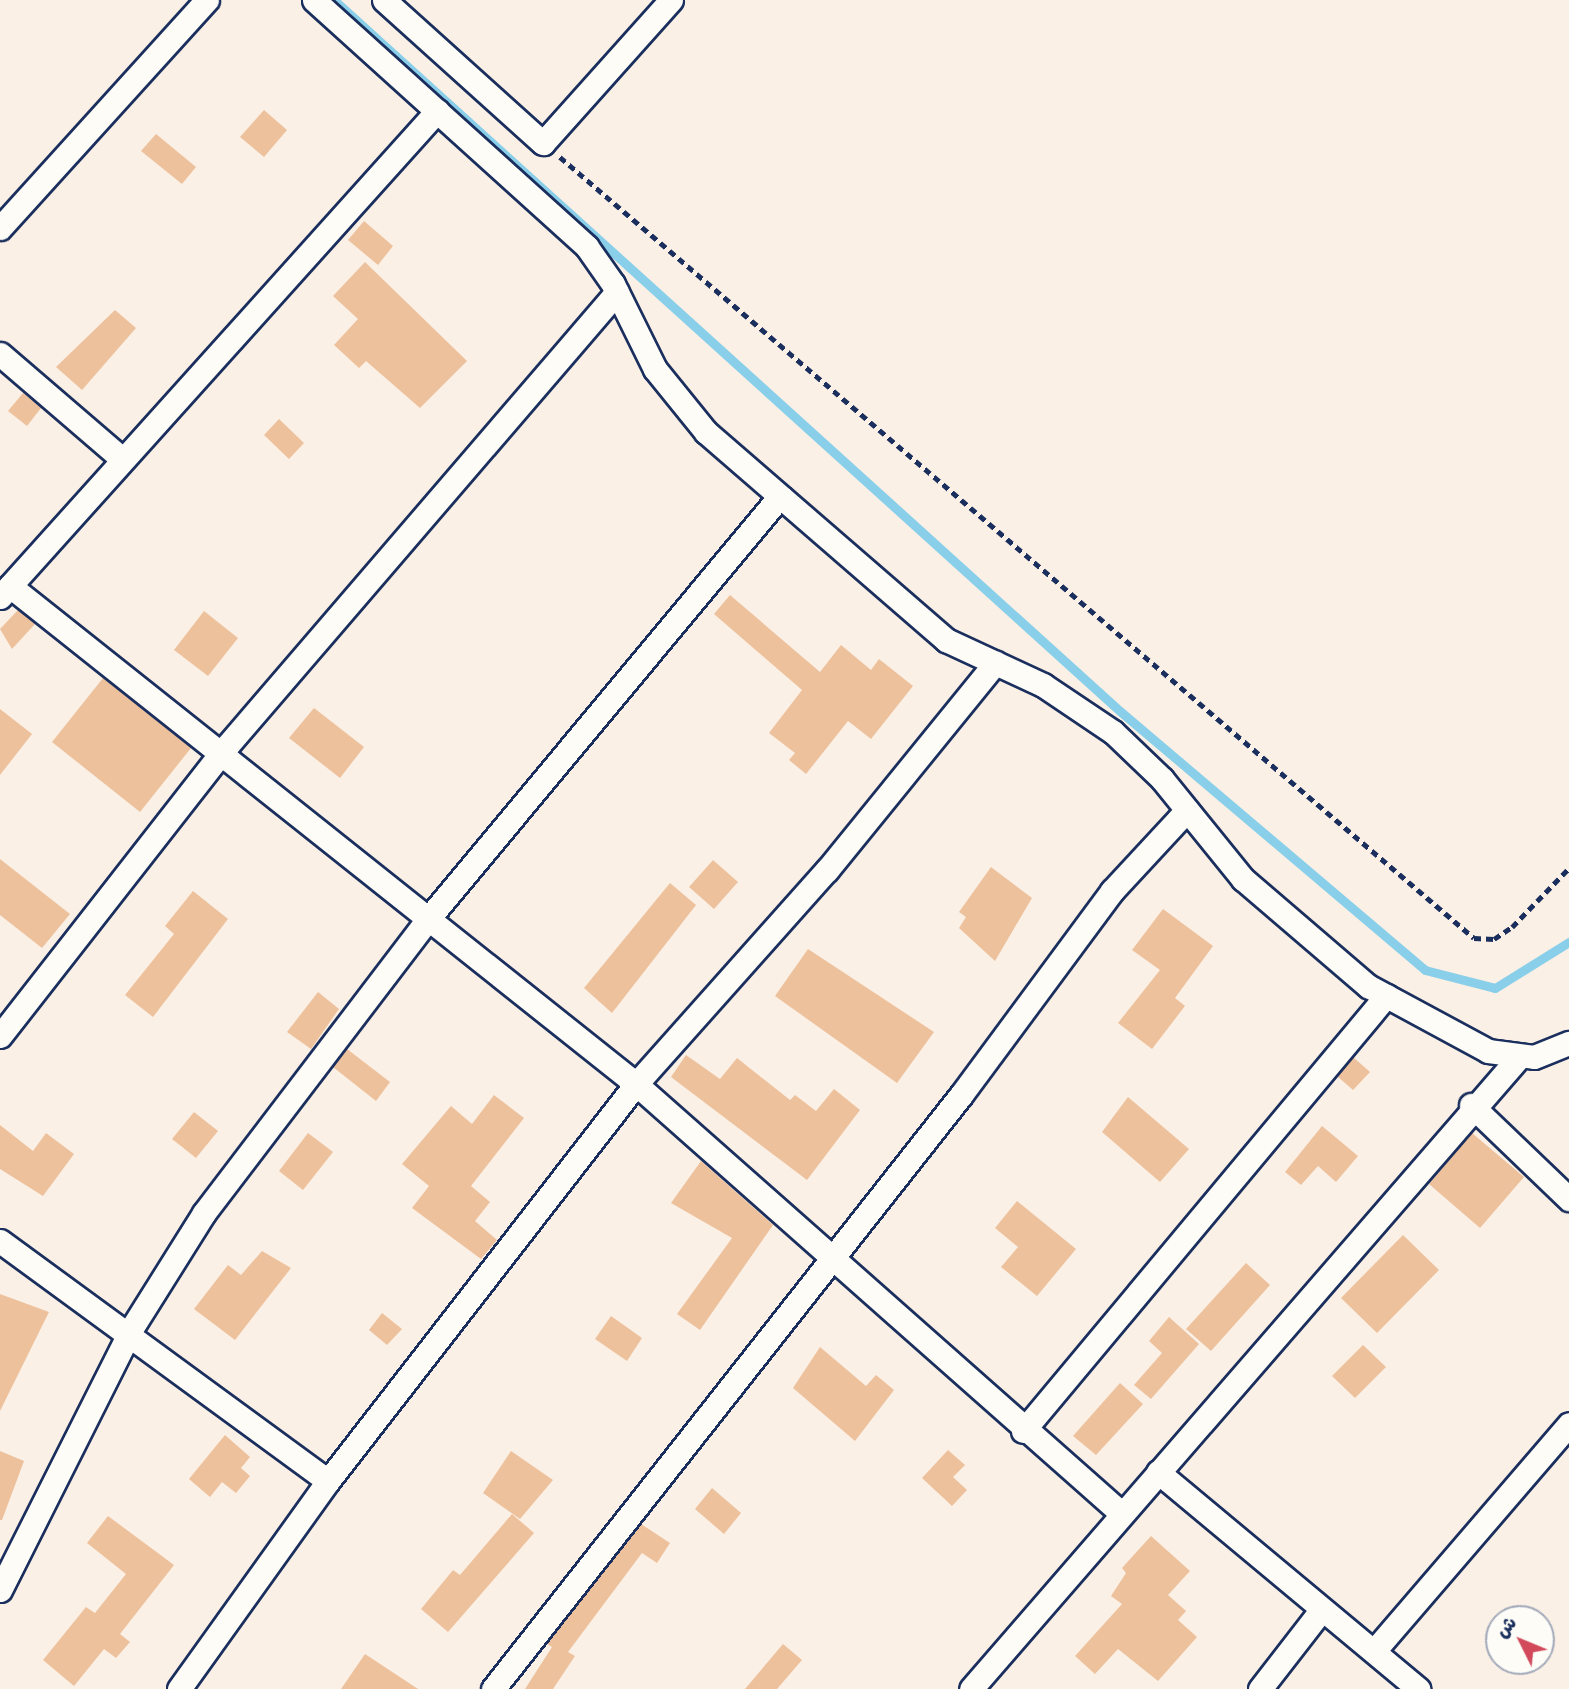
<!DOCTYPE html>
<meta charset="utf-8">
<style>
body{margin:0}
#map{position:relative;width:1569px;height:1689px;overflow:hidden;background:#faf0e5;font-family:Itim,"Playpen Sans Arabic",sans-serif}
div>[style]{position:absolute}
.stream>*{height:9px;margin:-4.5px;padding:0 4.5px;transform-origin:4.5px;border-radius:4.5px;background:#89cfea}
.building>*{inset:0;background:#eec19d}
.path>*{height:4.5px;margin-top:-2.25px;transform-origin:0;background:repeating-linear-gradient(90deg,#1b2f5e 0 7px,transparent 0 12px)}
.roads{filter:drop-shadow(2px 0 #1b2f5e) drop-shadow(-2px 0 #1b2f5e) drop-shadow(0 2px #1b2f5e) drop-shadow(0 -2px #1b2f5e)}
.minor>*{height:23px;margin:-11.5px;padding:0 11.5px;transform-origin:11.5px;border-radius:11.5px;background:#fdfcf7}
span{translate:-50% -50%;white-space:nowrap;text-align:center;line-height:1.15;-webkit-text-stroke:7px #fdfcf7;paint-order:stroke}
.north{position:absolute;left:1485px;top:1605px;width:70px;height:70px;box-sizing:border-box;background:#fdfcf7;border:2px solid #a3aaba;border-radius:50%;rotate:313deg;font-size:19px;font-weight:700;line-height:28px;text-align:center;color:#1b2f5e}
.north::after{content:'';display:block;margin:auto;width:24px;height:32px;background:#d1495b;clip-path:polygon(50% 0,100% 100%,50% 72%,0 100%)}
</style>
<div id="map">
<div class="stream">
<div style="left:334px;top:0;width:1061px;rotate:42.14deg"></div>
<div style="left:1121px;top:712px;width:399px;rotate:40.3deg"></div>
<div style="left:1425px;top:970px;width:72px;rotate:14.4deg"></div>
<div style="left:1495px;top:988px;width:87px;rotate:-31.9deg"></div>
</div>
<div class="building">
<div style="clip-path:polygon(264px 110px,287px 130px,264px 157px,240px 137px)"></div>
<div style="clip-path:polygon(156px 134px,196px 167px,182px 184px,141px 151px)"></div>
<div style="clip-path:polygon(364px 221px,393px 246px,378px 265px,348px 240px)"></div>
<div style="clip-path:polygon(365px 262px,467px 361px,420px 408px,366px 361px,359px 368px,334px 345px,358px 319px,333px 296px)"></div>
<div style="clip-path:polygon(115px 310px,136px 328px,82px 390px,56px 367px)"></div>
<div style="clip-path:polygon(23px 393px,41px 408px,27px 426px,8px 411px)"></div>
<div style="clip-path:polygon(279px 419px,304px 443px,289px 459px,264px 435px)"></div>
<div style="clip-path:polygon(730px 595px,820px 672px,841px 645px,871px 670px,879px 659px,913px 686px,871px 739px,848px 721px,806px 774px,789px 760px,795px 753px,769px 733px,802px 690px,714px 614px)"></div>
<div style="clip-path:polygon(18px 610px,35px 624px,12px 649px,0 629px)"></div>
<div style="clip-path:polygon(204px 611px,238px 638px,208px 676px,174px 650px)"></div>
<div style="clip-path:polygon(103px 678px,191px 748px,140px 812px,52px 742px)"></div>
<div style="clip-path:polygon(314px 708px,364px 747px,340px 778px,289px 738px)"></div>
<div style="clip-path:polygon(0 709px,32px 734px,0 775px)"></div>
<div style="clip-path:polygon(0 859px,70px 914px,42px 948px,0 915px)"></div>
<div style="clip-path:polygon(713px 860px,738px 882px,714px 909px,689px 887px)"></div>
<div style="clip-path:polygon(991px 867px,1032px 898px,995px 961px,959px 928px,966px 917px,959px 912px)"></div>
<div style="clip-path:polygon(670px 883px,696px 905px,612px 1013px,584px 988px)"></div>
<div style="clip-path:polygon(193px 891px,228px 919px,153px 1017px,125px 995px,174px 934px,165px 926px)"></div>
<div style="clip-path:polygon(1163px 909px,1213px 946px,1175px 998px,1185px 1006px,1152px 1049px,1118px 1023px,1160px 970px,1132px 950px)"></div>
<div style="clip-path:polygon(808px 949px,934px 1032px,897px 1083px,775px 996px)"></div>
<div style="clip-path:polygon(318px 992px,339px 1009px,311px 1049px,287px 1032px)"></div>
<div style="clip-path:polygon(347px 1049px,390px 1082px,376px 1101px,333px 1067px)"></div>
<div style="clip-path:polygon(686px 1055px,720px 1079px,737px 1058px,790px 1100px,795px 1095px,816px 1111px,834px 1089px,860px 1110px,807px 1180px,671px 1077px)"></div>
<div style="clip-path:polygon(1353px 1057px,1370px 1072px,1353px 1090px,1337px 1076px)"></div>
<div style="clip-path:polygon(494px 1095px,524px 1118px,471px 1186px,490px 1202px,475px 1221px,497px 1240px,481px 1259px,412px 1208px,429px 1186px,402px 1164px,451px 1106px,472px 1124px)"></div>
<div style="clip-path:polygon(1128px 1097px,1189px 1149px,1160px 1182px,1102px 1132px)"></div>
<div style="clip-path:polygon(194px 1112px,218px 1131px,196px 1158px,172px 1139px)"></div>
<div style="clip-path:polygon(0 1125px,33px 1151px,46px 1133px,74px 1154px,43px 1196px,0 1169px)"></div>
<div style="clip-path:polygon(1322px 1126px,1358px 1156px,1336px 1182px,1318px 1166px,1301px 1185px,1285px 1172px)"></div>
<div style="clip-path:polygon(308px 1133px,333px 1152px,303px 1190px,279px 1171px)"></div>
<div style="clip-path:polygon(1472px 1133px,1524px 1177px,1480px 1228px,1429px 1184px)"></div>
<div style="clip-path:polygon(701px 1161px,773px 1225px,700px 1330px,677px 1314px,732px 1238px,671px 1203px)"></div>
<div style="clip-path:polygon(1017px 1201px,1076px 1249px,1037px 1296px,1001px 1267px,1018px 1247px,995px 1228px)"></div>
<div style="clip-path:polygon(1403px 1235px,1439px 1270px,1377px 1333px,1341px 1298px)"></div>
<div style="clip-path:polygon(262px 1251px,291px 1268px,235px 1340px,194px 1309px,228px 1265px,241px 1275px)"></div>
<div style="clip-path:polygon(1246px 1263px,1270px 1285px,1211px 1351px,1186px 1329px)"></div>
<div style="clip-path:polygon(0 1294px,49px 1312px,0 1411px)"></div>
<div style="clip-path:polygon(382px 1313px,402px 1329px,387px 1345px,369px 1330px)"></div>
<div style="clip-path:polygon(611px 1316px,642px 1338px,627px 1361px,595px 1339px)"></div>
<div style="clip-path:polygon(1169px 1317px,1199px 1344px,1151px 1399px,1134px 1385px,1162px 1353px,1149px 1341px)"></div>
<div style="clip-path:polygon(1363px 1345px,1386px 1367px,1355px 1398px,1332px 1376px)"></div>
<div style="clip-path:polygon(820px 1347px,866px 1386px,876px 1375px,894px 1390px,855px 1441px,793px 1388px)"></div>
<div style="clip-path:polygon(1120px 1383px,1143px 1404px,1096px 1455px,1073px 1436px)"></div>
<div style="clip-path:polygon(225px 1435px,250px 1457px,241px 1468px,250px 1476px,236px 1493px,222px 1482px,210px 1497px,189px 1479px)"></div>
<div style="clip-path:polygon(948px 1450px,965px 1465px,953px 1477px,967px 1490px,952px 1506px,922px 1478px)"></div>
<div style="clip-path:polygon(0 1451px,24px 1461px,2px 1520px,0 1520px)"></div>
<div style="clip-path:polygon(511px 1451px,553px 1480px,520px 1519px,483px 1493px)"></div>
<div style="clip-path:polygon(712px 1488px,741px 1513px,724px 1534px,695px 1509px)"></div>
<div style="clip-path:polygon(512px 1514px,534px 1533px,448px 1632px,421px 1609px,453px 1570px,460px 1575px)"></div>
<div style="clip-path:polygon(108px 1516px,174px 1565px,120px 1634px,130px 1642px,116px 1658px,104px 1649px,74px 1686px,43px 1660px,86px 1607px,95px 1613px,126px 1574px,87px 1543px)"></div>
<div style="clip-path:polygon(641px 1524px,670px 1543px,657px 1563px,642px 1553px,568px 1652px,575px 1656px,553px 1689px,525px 1689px,552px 1647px,547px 1644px)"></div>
<div style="clip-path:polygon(1151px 1536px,1190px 1571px,1168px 1595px,1186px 1611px,1178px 1620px,1197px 1637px,1158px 1681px,1118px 1649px,1095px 1674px,1075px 1656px,1122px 1604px,1111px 1596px,1126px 1573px,1122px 1568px)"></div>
<div style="clip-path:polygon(783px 1644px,802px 1660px,777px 1689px,745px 1689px)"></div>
<div style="clip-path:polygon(365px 1654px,418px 1689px,341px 1689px)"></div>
</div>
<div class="path">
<div style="left:560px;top:157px;width:1202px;rotate:40.51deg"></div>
<div style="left:1474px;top:938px;width:20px;rotate:3deg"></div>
<div style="left:1494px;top:939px;width:22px;rotate:-34deg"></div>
<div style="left:1512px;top:927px;width:82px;rotate:-46deg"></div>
</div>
<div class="roads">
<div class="minor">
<div style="left:314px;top:0;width:368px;rotate:42.1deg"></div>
<div style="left:587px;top:247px;width:45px;rotate:54.9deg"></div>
<div style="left:613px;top:284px;width:95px;rotate:63.7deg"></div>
<div style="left:655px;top:369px;width:81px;rotate:51deg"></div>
<div style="left:706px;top:432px;width:318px;rotate:40.9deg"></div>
<div style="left:946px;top:640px;width:107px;rotate:24.9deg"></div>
<div style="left:1043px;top:685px;width:84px;rotate:33.9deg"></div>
<div style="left:1113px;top:732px;width:68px;rotate:43.8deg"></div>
<div style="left:1162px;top:779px;width:129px;rotate:51deg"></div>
<div style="left:1243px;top:879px;width:165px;rotate:40.6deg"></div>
<div style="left:1368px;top:986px;width:136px;rotate:28.4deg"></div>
<div style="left:1488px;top:1051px;width:46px;rotate:7.4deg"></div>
<div style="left:1534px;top:1057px;width:38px;rotate:-22deg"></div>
<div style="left:384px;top:0;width:214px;rotate:42deg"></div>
<div style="left:543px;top:143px;width:192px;rotate:-48.2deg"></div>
<div style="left:0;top:228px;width:308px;rotate:-47.8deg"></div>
<div style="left:0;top:354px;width:160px;rotate:40.7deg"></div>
<div style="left:10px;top:586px;width:800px;rotate:38.5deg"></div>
<div style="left:636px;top:1084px;width:648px;rotate:41.49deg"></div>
<div style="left:0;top:597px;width:654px;rotate:-48.04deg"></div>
<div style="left:0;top:1036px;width:358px;rotate:-52deg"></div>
<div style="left:220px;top:754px;width:609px;rotate:-49.33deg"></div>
<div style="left:1471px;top:1105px;width:136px;rotate:43.8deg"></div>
<div style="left:0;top:1241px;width:406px;rotate:36.2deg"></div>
<div style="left:1023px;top:1431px;width:567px;rotate:-50.16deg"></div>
<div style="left:1158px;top:1472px;width:339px;rotate:39.8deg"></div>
<div style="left:0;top:1590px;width:290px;rotate:-63.3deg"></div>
<div style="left:130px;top:1331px;width:139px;rotate:-57.9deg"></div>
<div style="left:204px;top:1213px;width:370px;rotate:-52.7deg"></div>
<div style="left:428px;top:919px;width:550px;rotate:-50.23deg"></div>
<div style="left:1374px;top:1651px;width:299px;rotate:-49.3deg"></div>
<div style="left:179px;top:1689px;width:256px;rotate:-54.4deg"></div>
<div style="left:328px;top:1481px;width:502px;rotate:-52.2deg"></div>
<div style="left:636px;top:1084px;width:287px;rotate:-48.3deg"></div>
<div style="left:827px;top:870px;width:267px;rotate:-50.9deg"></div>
<div style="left:493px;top:1689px;width:756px;rotate:-51.77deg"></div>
<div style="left:961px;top:1095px;width:254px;rotate:-53.5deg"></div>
<div style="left:1112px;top:891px;width:110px;rotate:-47.2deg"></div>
<div style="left:971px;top:1689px;width:836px;rotate:-49.07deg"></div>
<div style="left:1260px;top:1689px;width:96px;rotate:-52.2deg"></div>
</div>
</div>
<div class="north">ش</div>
</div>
